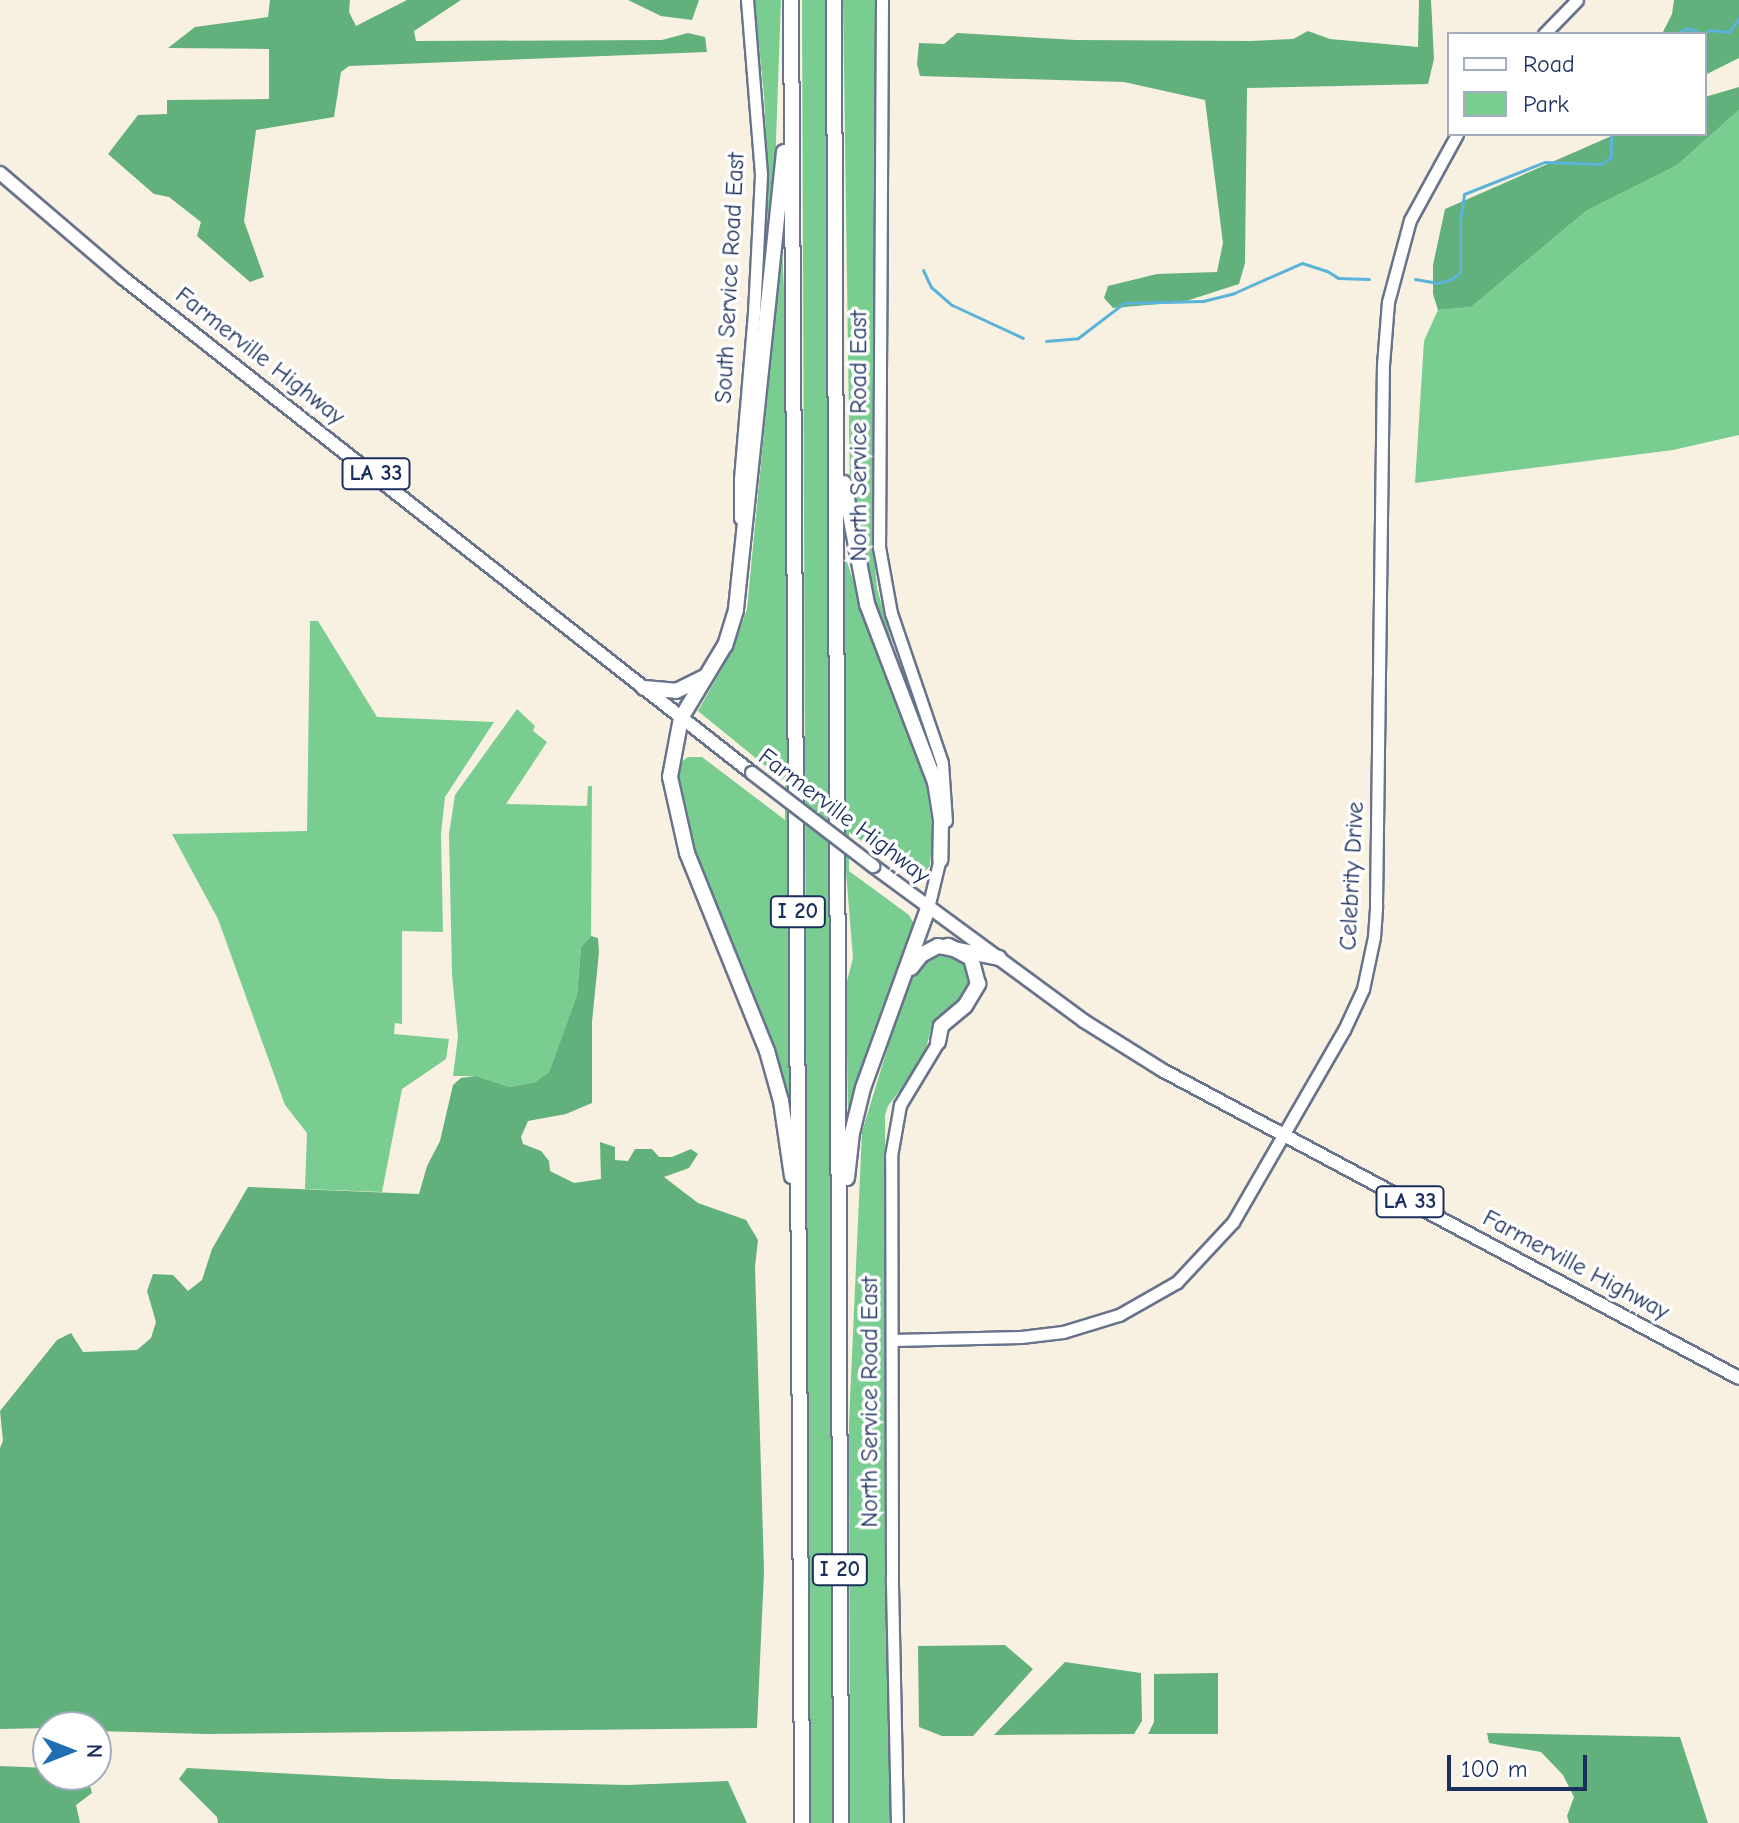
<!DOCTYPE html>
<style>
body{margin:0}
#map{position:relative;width:1739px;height:1823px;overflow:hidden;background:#f8f0e1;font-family:"Comic Neue",sans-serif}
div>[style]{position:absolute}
.green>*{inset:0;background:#79cd91}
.forest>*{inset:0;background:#62b07b}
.stream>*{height:3px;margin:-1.5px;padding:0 1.5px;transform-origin:1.5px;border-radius:1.5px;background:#5cb3d9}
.roads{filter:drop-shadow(2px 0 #68738c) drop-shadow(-2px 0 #68738c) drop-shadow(0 2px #68738c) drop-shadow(0 -2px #68738c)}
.secondary>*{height:11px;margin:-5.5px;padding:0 5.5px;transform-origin:5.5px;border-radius:5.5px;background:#fff}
.primary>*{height:12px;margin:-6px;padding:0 6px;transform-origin:6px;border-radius:6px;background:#fff}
.highway>*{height:14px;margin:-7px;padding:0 7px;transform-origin:7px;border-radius:7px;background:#fff}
.bridges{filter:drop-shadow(2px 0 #68738c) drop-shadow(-2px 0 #68738c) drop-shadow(0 2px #68738c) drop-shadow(0 -2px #68738c)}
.primary-bridge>*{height:12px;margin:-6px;padding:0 6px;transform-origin:6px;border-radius:6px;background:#fff}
span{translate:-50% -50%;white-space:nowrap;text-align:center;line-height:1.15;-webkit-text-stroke:7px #fff;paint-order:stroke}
.shield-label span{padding:2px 6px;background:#fff;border:2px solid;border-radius:6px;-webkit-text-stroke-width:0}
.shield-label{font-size:22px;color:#1b2f5e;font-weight:700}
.street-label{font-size:24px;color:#1b2f5e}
.legend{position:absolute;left:1447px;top:32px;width:260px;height:104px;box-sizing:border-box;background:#fff;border:2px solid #a4acbf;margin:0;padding:10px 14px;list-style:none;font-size:24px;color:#1b2f5e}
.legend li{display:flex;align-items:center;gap:16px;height:40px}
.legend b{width:40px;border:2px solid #a4acbf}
.north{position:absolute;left:32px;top:1711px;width:80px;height:80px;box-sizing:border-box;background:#fff;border:2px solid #a4acbf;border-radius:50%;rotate:90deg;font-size:22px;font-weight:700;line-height:32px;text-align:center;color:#1b2f5e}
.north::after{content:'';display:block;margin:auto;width:28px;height:36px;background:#1f6fb2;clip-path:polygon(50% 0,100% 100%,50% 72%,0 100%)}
.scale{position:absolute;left:1447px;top:1755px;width:140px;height:36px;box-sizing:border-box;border:4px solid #1b2f5e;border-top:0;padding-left:10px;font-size:24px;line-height:28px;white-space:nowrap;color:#1b2f5e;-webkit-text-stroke:6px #fff;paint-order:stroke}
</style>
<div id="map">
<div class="green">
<div style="clip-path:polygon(754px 0,781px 0,774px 197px,764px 300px,767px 157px,764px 95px)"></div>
<div style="clip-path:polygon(802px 0,826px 0,833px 1823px,809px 1823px)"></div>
<div style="clip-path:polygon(843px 0,876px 0,872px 534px,877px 588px,900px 672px,877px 618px,850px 490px)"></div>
<div style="clip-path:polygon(1739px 110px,1739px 435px,1673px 450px,1415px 483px,1424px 341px,1438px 310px,1471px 307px,1586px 211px,1676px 166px)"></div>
<div style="clip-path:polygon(782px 244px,786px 335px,790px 1109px,700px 874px,675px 788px,678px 764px,688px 757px,702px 757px,785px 820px,785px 782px,698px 711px,733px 649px,747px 609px)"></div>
<div style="clip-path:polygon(844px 553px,866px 618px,921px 751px,933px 829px,930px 866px,923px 873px,912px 875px,849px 832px,849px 871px,909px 915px,915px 926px,848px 1119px,846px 985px,853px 958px,846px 872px)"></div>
<div style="clip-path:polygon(310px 621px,318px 621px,377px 717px,494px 722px,445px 797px,441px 834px,443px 932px,402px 931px,402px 1024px,395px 1023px,394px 1034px,449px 1039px,446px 1059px,402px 1089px,382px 1192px,305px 1189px,307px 1133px,285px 1105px,218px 919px,172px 834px,307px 831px)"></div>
<div style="clip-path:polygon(517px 709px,535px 726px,533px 731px,547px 742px,506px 804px,587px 806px,588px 786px,592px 786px,591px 936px,581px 947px,577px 995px,549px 1072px,535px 1082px,510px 1087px,476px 1076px,453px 1076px,458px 1037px,452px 974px,449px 834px,455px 795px)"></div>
<div style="clip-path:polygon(932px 953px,959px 953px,975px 973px,959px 1007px,931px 1029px,923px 1060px,888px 1106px,885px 1115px,891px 1823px,850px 1823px,849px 1423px,862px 1132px,910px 974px)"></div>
</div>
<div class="forest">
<div style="clip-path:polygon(270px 0,350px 0,349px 12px,356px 26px,407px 0,461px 0,414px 31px,416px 41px,662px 40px,688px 33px,705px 37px,707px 52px,349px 66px,341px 72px,334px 117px,256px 130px,244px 221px,264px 277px,250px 282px,197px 236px,201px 222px,169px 197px,154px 194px,108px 154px,138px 115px,167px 114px,167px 100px,269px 99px,269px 49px,168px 48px,195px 27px,268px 17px)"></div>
<div style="clip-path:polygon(628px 0,699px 0,692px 20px,661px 16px)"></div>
<div style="clip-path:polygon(1419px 0,1431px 0,1434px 59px,1428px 84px,1247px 88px,1245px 263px,1239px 284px,1183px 302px,1113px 308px,1104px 298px,1108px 286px,1157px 274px,1217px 272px,1223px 243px,1205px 100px,1124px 82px,920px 76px,917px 64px,919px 43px,944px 44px,957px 33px,1076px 40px,1251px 41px,1293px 39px,1308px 31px,1330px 39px,1418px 47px)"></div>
<div style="clip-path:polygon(1674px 0,1739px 0,1739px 58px,1705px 75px,1705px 34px,1662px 34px,1672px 14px)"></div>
<div style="clip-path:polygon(1739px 87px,1739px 110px,1676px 166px,1586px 211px,1471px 307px,1438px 310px,1433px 294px,1433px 265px,1445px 209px,1616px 134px,1705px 134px,1705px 97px)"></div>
<div style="clip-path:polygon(591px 936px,598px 938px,599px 952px,592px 1022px,592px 1103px,566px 1114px,528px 1121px,521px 1137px,523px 1144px,541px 1151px,549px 1161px,550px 1171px,574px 1183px,601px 1179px,600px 1142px,615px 1147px,615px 1160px,628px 1161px,635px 1149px,652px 1149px,659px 1157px,672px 1157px,691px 1149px,698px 1154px,689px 1168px,664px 1177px,698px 1203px,746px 1220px,758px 1240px,755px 1267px,764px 1571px,757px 1728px,207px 1734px,96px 1731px,96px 1727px,0 1729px,0 1448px,3px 1441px,0 1411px,57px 1340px,71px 1333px,83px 1352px,137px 1350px,151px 1338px,156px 1322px,147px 1291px,153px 1274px,173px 1275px,188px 1291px,202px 1280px,212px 1249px,248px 1187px,419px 1194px,427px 1166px,440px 1141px,453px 1085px,461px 1078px,476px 1076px,510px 1087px,535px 1082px,549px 1072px,577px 995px,581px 947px)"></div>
<div style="clip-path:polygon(1005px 1645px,1033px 1669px,973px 1736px,942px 1736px,919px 1727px,918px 1646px)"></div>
<div style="clip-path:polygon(1065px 1662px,1141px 1673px,1142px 1721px,1134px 1734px,994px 1735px)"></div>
<div style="clip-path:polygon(1218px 1673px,1218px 1734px,1148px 1734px,1154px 1722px,1154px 1674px)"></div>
<div style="clip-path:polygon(1487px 1733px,1680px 1737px,1708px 1823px,1569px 1823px,1567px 1816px,1574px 1797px,1563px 1775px,1541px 1752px,1489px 1743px)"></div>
<div style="clip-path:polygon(0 1766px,48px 1768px,48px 1775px,87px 1775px,92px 1793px,76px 1805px,80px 1823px,0 1823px)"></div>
<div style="clip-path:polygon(187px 1768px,390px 1779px,627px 1785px,728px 1781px,747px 1823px,218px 1823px,217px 1817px,179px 1779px)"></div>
</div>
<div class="stream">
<div style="left:1676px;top:34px;width:13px;rotate:-27deg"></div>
<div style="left:1688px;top:28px;width:15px;rotate:23deg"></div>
<div style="left:1702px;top:34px;width:9px;rotate:-27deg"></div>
<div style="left:1710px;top:30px;width:19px;rotate:6deg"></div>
<div style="left:1729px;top:32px;width:17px;rotate:-54deg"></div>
<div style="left:923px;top:270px;width:19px;rotate:65deg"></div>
<div style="left:931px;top:287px;width:28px;rotate:41deg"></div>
<div style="left:952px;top:305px;width:78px;rotate:24.9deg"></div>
<div style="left:1415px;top:279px;width:22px;rotate:10deg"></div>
<div style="left:1437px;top:283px;width:13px;rotate:-13deg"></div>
<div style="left:1450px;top:280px;width:12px;rotate:-35deg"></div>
<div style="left:1460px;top:273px;width:53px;rotate:-90deg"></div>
<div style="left:1460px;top:220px;width:26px;rotate:-81deg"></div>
<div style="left:1464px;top:194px;width:87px;rotate:-21.6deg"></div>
<div style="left:1545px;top:162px;width:56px;rotate:2deg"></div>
<div style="left:1601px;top:164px;width:12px;rotate:-35deg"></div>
<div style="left:1611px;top:157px;width:23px;rotate:-90deg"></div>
<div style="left:1046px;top:341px;width:32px;rotate:-5deg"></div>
<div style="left:1078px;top:338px;width:58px;rotate:-37.3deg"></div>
<div style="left:1124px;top:303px;width:79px;rotate:-1.5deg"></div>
<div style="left:1203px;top:301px;width:32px;rotate:-14deg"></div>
<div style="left:1234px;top:293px;width:74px;rotate:-23.8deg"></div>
<div style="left:1302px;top:263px;width:26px;rotate:18deg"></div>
<div style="left:1327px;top:271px;width:13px;rotate:32deg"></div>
<div style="left:1338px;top:278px;width:31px;rotate:2deg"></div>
</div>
<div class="roads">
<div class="secondary">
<div style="left:882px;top:0;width:547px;rotate:90.31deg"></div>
<div style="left:879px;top:547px;width:67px;rotate:79.7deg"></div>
<div style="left:891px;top:613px;width:158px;rotate:71.2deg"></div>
<div style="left:942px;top:763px;width:58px;rotate:86.1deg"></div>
<div style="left:1544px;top:34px;width:47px;rotate:-45.9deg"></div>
<div style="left:740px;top:518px;width:39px;rotate:-90deg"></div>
<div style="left:740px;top:479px;width:167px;rotate:-85.2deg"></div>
<div style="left:754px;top:313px;width:139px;rotate:-87.1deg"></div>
<div style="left:761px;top:174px;width:175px;rotate:-94.6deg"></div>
<div style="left:928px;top:908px;width:56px;rotate:-76.5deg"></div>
<div style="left:893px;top:1340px;width:128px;rotate:-1.3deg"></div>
<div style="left:1021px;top:1337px;width:42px;rotate:-6.8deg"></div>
<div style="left:1063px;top:1332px;width:59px;rotate:-16.9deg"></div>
<div style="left:1119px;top:1315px;width:67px;rotate:-29.6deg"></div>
<div style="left:1177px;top:1282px;width:82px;rotate:-47deg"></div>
<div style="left:1233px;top:1222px;width:222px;rotate:-60deg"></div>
<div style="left:1344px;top:1030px;width:45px;rotate:-65.1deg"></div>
<div style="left:1363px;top:989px;width:53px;rotate:-78.1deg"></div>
<div style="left:1374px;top:937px;width:32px;rotate:-86deg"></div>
<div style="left:1376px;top:905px;width:540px;rotate:-89.26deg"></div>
<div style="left:1383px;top:365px;width:63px;rotate:-85.5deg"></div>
<div style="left:1388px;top:302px;width:85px;rotate:-75deg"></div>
<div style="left:1410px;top:220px;width:98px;rotate:-61.3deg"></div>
<div style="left:897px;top:1823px;width:246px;rotate:-91.2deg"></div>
<div style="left:892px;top:1577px;width:421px;rotate:-90.1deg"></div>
<div style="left:891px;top:1156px;width:52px;rotate:-80deg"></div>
<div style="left:900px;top:1105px;width:74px;rotate:-58.9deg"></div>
</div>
<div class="primary">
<div style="left:0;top:173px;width:162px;rotate:40.5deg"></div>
<div style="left:123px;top:278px;width:800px;rotate:38.2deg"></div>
<div style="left:873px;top:866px;width:262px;rotate:36.3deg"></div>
<div style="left:1084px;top:1021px;width:92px;rotate:32.1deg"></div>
<div style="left:1162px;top:1070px;width:654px;rotate:28.09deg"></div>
</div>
<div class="highway">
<div style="left:791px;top:0;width:1823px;rotate:89.65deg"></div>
<div style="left:834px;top:0;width:1823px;rotate:89.78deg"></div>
<div style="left:784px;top:152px;width:461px;rotate:96deg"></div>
<div style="left:736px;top:610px;width:37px;rotate:107deg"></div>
<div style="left:725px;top:645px;width:85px;rotate:121.1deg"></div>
<div style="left:681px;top:718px;width:60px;rotate:100.6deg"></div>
<div style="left:670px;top:777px;width:78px;rotate:77.4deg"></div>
<div style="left:687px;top:853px;width:214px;rotate:68deg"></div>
<div style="left:767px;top:1051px;width:52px;rotate:74.4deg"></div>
<div style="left:781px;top:1101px;width:76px;rotate:81.7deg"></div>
<div style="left:844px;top:483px;width:123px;rotate:79.2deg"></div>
<div style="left:867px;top:604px;width:191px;rotate:69.1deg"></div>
<div style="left:935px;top:782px;width:39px;rotate:81deg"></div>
<div style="left:941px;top:821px;width:39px;rotate:91deg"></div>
<div style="left:644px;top:688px;width:32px;rotate:5deg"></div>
<div style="left:676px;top:691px;width:30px;rotate:-26deg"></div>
<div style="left:911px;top:968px;width:16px;rotate:-52deg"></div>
<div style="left:921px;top:955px;width:19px;rotate:-28deg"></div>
<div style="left:938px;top:946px;width:62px;rotate:11.1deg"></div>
<div style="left:938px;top:1042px;width:16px;rotate:-79deg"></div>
<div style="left:941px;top:1026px;width:31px;rotate:-40deg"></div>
<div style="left:965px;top:1006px;width:26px;rotate:-59deg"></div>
<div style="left:978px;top:984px;width:27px;rotate:-105deg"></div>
<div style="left:971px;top:958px;width:26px;rotate:-152deg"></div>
<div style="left:847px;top:1178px;width:45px;rotate:-83.7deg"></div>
<div style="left:852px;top:1133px;width:46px;rotate:-76.3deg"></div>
<div style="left:863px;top:1088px;width:191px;rotate:-70.1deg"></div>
</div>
</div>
<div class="bridges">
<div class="primary-bridge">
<div style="left:752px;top:773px;width:153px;rotate:37.5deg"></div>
</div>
</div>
<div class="shield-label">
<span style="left:376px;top:474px">LA 33</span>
<span style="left:798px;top:912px">I 20</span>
<span style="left:1410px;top:1202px">LA 33</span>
<span style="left:840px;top:1570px">I 20</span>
</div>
<div class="street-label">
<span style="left:730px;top:278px;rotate:-87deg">South Service Road East</span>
<span style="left:260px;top:356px;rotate:38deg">Farmerville Highway</span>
<span style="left:859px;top:436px;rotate:-90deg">North Service Road East</span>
<span style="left:844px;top:816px;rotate:37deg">Farmerville Highway</span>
<span style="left:1352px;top:876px;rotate:-87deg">Celebrity Drive</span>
<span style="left:1576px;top:1265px;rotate:28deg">Farmerville Highway</span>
<span style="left:870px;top:1402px;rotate:-90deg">North Service Road East</span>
</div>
<ul class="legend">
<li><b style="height:10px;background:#fff"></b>Road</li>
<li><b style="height:22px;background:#79cd91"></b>Park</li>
</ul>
<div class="north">N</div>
<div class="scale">100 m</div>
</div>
